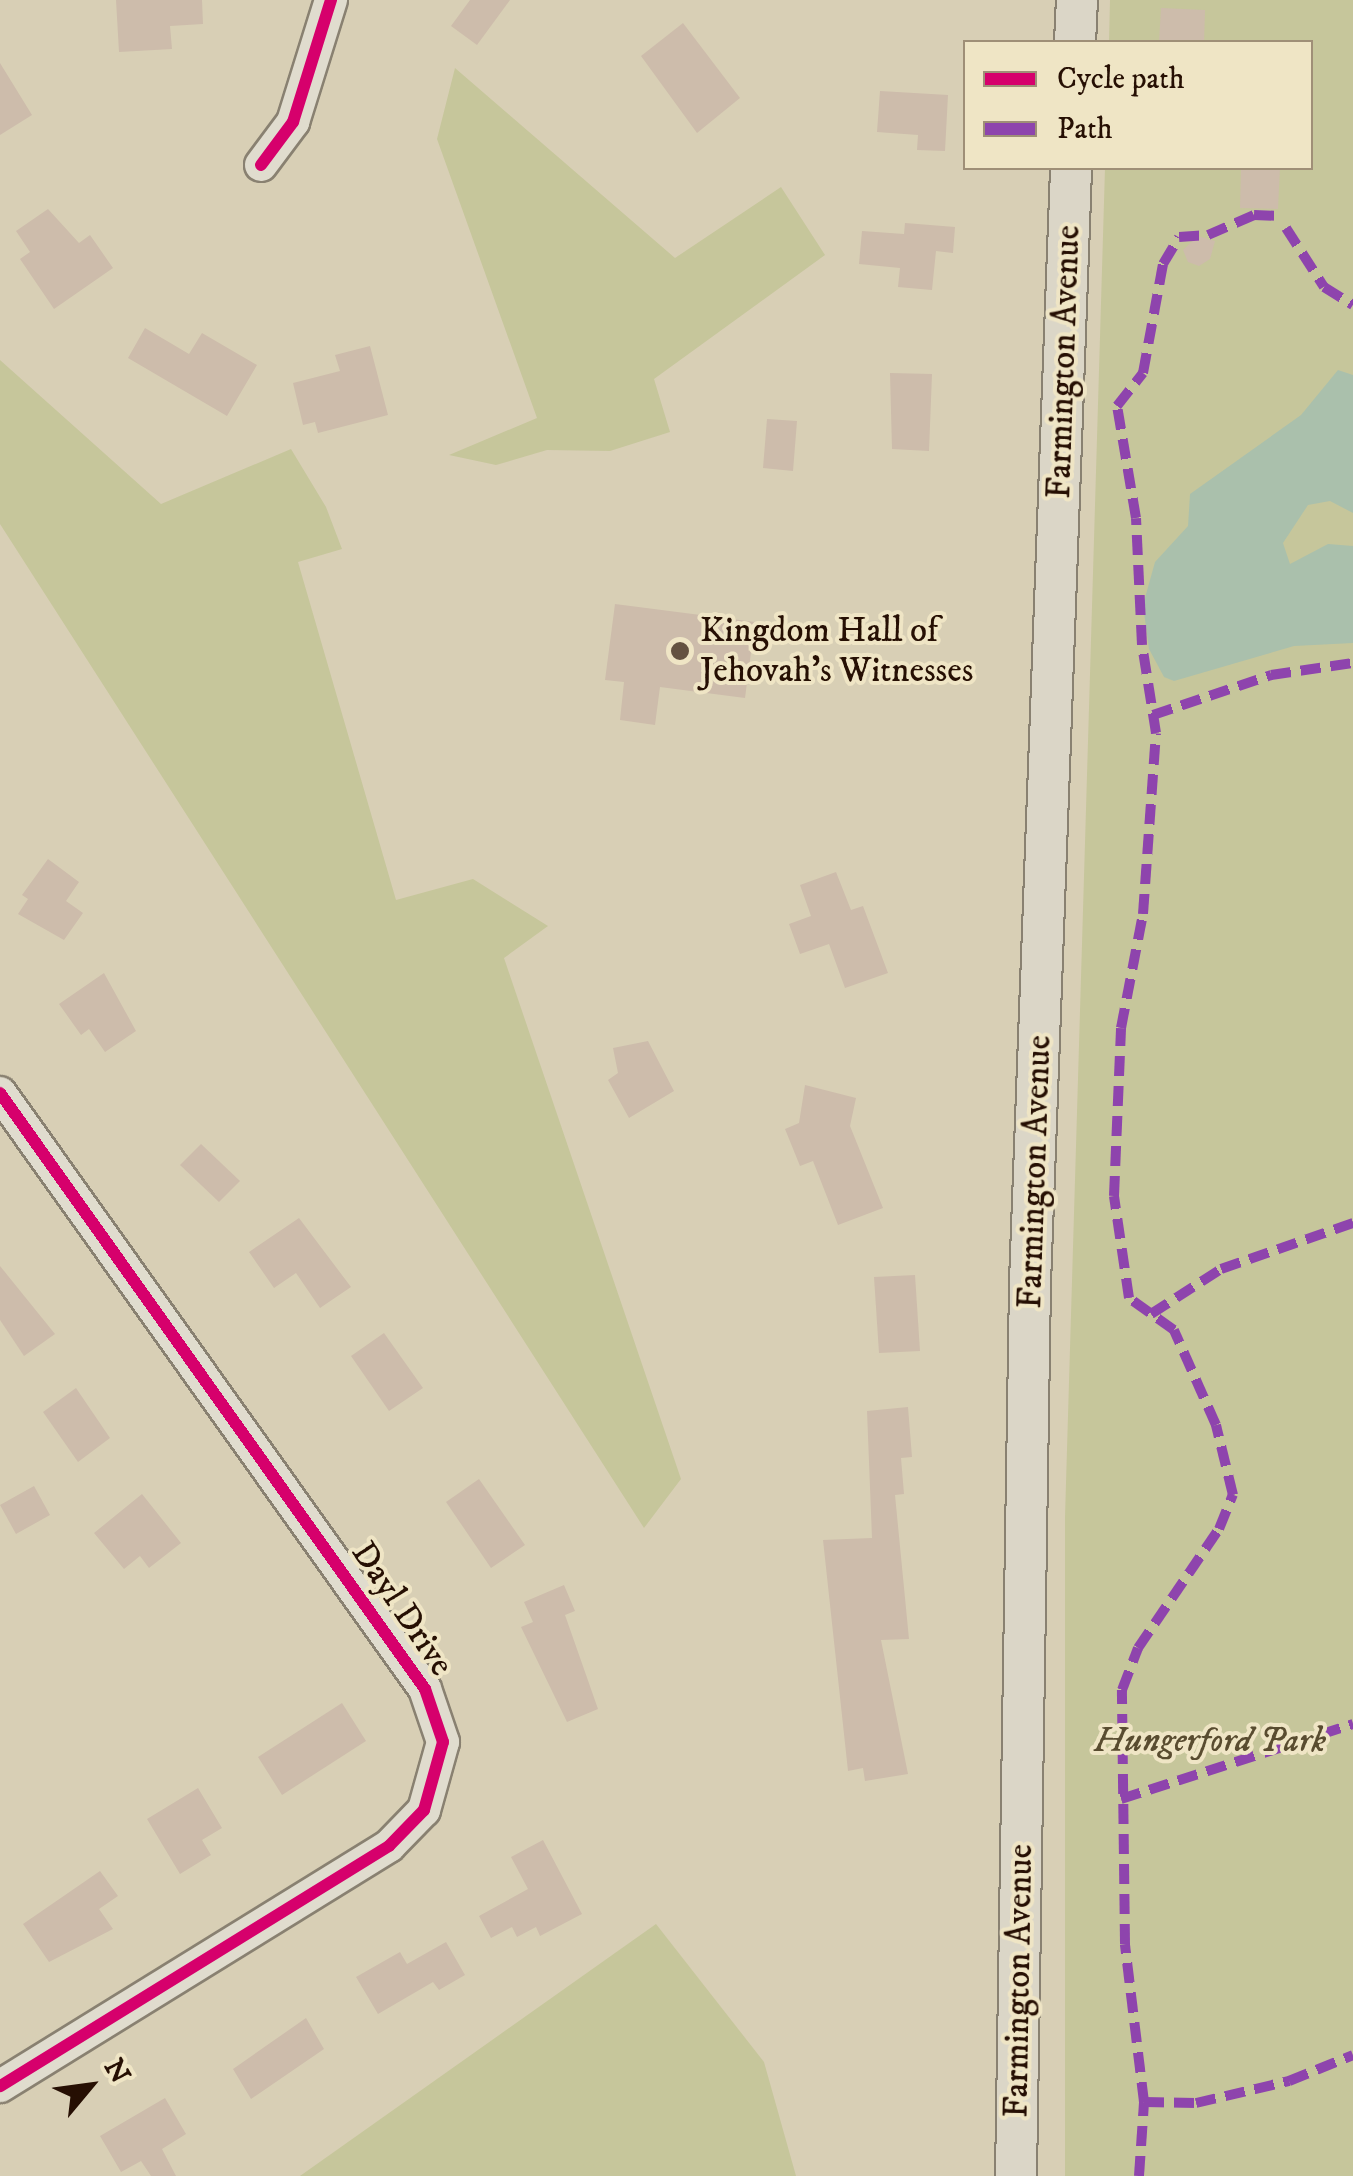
<!DOCTYPE html>
<style>
body{margin:0}
#map{position:relative;width:1353px;height:2176px;overflow:hidden;background:#d8cfb5;font-family:"IM FELL DW Pica",serif}
div>[style]{position:absolute}
.green>*{inset:0;background:#c6c69b}
.water>*{inset:0;background:#aac0ac}
.building>*{inset:0;background:#cdbcab}
.roads{filter:drop-shadow(2px 0 #898171) drop-shadow(-2px 0 #898171) drop-shadow(0 2px #898171) drop-shadow(0 -2px #898171)}
.minor>*{height:32px;margin:-16px;padding:0 16px;transform-origin:16px;border-radius:16px;background:#e0dcce}
.major>*{height:40px;margin:-20px;padding:0 20px;transform-origin:20px;border-radius:20px;background:#dbd6c7}
.quiet>*{height:10px;margin-top:-5px;transform-origin:0;background:repeating-linear-gradient(90deg,#8e44ad 0 20px,transparent 0 30px)}
.cycleway>*{height:12px;margin:-6px;padding:0 6px;transform-origin:6px;border-radius:6px;background:#d6006c}
.dots>*{width:28px;height:28px;translate:-50% -50%;box-sizing:border-box;border:5px solid #efe5c5;border-radius:50%}
span{translate:-50% -50%;white-space:nowrap;text-align:center;line-height:1.15;-webkit-text-stroke:8px #efe5c5;paint-order:stroke}
.street-label{font-size:35px;color:#260f03}
.poi-label{font-size:35px;color:#260f03}
.left{translate:0 -50%;text-align:left}
.park-label{font-size:35px;color:#594c30;font-style:italic}
.legend{position:absolute;left:963px;top:40px;width:350px;height:130px;box-sizing:border-box;background:#efe5c5;border:2px solid #9f8f77;margin:0;padding:12px 18px;list-style:none;font-size:30px;color:#260f03}
.legend li{display:flex;align-items:center;gap:20px;height:50px}
.legend b{width:50px;border:2px solid #9f8f77}
.north{position:absolute;left:40px;top:2036px;width:100px;height:100px;-webkit-text-stroke:8px #efe5c5;paint-order:stroke;rotate:61deg;font-size:28px;font-weight:700;line-height:40px;text-align:center;color:#260f03}
.north::after{content:'';display:block;margin:auto;width:35px;height:45px;background:#260f03;clip-path:polygon(50% 0,100% 100%,50% 72%,0 100%)}
</style>
<div id="map">
<div class="green">
<div style="clip-path:polygon(1110px 0,1353px 0,1353px 2176px,1065px 2176px,1065px 1517px,1105px 168px,1310px 168px,1310px 42px,1109px 42px)"></div>
<div style="clip-path:polygon(455px 68px,675px 258px,781px 187px,825px 255px,654px 379px,670px 432px,610px 451px,547px 450px,496px 465px,449px 455px,537px 418px,437px 139px)"></div>
<div style="clip-path:polygon(0 360px,161px 504px,291px 449px,326px 507px,342px 549px,298px 562px,396px 900px,473px 879px,548px 926px,504px 958px,681px 1479px,644px 1528px,0 524px)"></div>
<div style="clip-path:polygon(656px 1924px,764px 2062px,796px 2176px,300px 2176px)"></div>
</div>
<div class="water">
<div style="clip-path:polygon(1338px 370px,1353px 375px,1353px 513px,1330px 501px,1308px 505px,1283px 543px,1290px 564px,1328px 544px,1353px 546px,1353px 643px,1294px 646px,1174px 681px,1164px 677px,1149px 649px,1143px 605px,1155px 562px,1188px 526px,1190px 494px,1301px 415px)"></div>
</div>
<div class="building">
<div style="clip-path:polygon(116px 0,202px 0,203px 24px,170px 26px,172px 49px,119px 52px)"></div>
<div style="clip-path:polygon(470px 0,510px 0,477px 45px,451px 26px)"></div>
<div style="clip-path:polygon(1161px 8px,1205px 10px,1204px 42px,1159px 42px)"></div>
<div style="clip-path:polygon(683px 23px,740px 98px,697px 133px,641px 56px)"></div>
<div style="clip-path:polygon(0 63px,32px 115px,0 135px)"></div>
<div style="clip-path:polygon(880px 91px,948px 95px,945px 151px,917px 150px,918px 135px,877px 132px)"></div>
<div style="clip-path:polygon(1241px 168px,1280px 168px,1278px 209px,1240px 208px)"></div>
<div style="clip-path:polygon(48px 209px,79px 243px,90px 235px,113px 268px,54px 309px,20px 259px,30px 252px,16px 231px)"></div>
<div style="clip-path:polygon(905px 223px,955px 227px,953px 253px,936px 251px,932px 290px,898px 287px,900px 268px,859px 264px,862px 231px,904px 234px)"></div>
<div style="clip-path:polygon(1198px 236px,1215px 241px,1210px 259px,1199px 266px,1188px 262px,1183px 250px)"></div>
<div style="clip-path:polygon(145px 328px,189px 354px,202px 333px,257px 365px,227px 416px,128px 358px)"></div>
<div style="clip-path:polygon(370px 346px,388px 415px,318px 433px,315px 422px,303px 425px,293px 383px,340px 371px,335px 355px)"></div>
<div style="clip-path:polygon(890px 373px,932px 374px,929px 451px,892px 449px)"></div>
<div style="clip-path:polygon(767px 419px,797px 421px,793px 471px,763px 468px)"></div>
<div style="clip-path:polygon(615px 604px,755px 622px,745px 698px,660px 687px,655px 725px,620px 720px,624px 682px,605px 680px)"></div>
<div style="clip-path:polygon(48px 859px,79px 882px,66px 901px,83px 913px,64px 940px,18px 914px,28px 899px,22px 895px)"></div>
<div style="clip-path:polygon(836px 872px,851px 910px,863px 906px,888px 973px,845px 988px,829px 944px,800px 954px,789px 924px,811px 916px,800px 885px)"></div>
<div style="clip-path:polygon(104px 973px,136px 1031px,105px 1052px,89px 1029px,81px 1035px,59px 1004px)"></div>
<div style="clip-path:polygon(648px 1041px,674px 1091px,629px 1118px,608px 1080px,618px 1073px,613px 1048px)"></div>
<div style="clip-path:polygon(805px 1085px,856px 1098px,850px 1126px,883px 1208px,838px 1225px,813px 1161px,800px 1166px,785px 1129px,799px 1123px)"></div>
<div style="clip-path:polygon(201px 1144px,240px 1181px,219px 1202px,180px 1165px)"></div>
<div style="clip-path:polygon(299px 1218px,351px 1287px,320px 1308px,296px 1273px,274px 1288px,249px 1252px)"></div>
<div style="clip-path:polygon(0 1266px,55px 1334px,24px 1356px,0 1320px)"></div>
<div style="clip-path:polygon(915px 1275px,920px 1351px,879px 1353px,874px 1277px)"></div>
<div style="clip-path:polygon(384px 1333px,423px 1388px,389px 1411px,351px 1356px)"></div>
<div style="clip-path:polygon(76px 1388px,110px 1438px,78px 1462px,43px 1412px)"></div>
<div style="clip-path:polygon(908px 1407px,912px 1457px,901px 1458px,904px 1494px,895px 1495px,909px 1639px,881px 1640px,908px 1774px,865px 1781px,863px 1768px,848px 1771px,823px 1540px,872px 1538px,867px 1411px)"></div>
<div style="clip-path:polygon(479px 1479px,525px 1545px,491px 1568px,446px 1502px)"></div>
<div style="clip-path:polygon(34px 1486px,50px 1515px,16px 1534px,0 1505px)"></div>
<div style="clip-path:polygon(142px 1494px,181px 1543px,149px 1568px,140px 1556px,124px 1569px,94px 1533px)"></div>
<div style="clip-path:polygon(564px 1585px,575px 1611px,565px 1615px,598px 1709px,567px 1722px,521px 1627px,533px 1622px,524px 1602px)"></div>
<div style="clip-path:polygon(342px 1703px,366px 1741px,282px 1795px,258px 1757px)"></div>
<div style="clip-path:polygon(198px 1788px,222px 1828px,202px 1840px,211px 1855px,180px 1874px,147px 1819px)"></div>
<div style="clip-path:polygon(543px 1840px,582px 1914px,540px 1936px,536px 1927px,517px 1937px,512px 1927px,491px 1938px,479px 1916px,528px 1889px,511px 1857px)"></div>
<div style="clip-path:polygon(100px 1871px,118px 1896px,99px 1909px,113px 1929px,49px 1962px,23px 1924px)"></div>
<div style="clip-path:polygon(446px 1942px,465px 1975px,439px 1990px,433px 1982px,378px 2014px,356px 1977px,400px 1952px,407px 1964px)"></div>
<div style="clip-path:polygon(306px 2018px,324px 2049px,251px 2099px,233px 2069px)"></div>
<div style="clip-path:polygon(165px 2098px,186px 2134px,162px 2149px,176px 2176px,151px 2176px,141px 2161px,121px 2172px,100px 2136px)"></div>
</div>
<div class="roads">
<div class="minor">
<div style="left:261px;top:165px;width:54px;rotate:-53.3deg"></div>
<div style="left:293px;top:122px;width:128px;rotate:-72.7deg"></div>
<div style="left:0;top:1093px;width:732px;rotate:54.51deg"></div>
<div style="left:425px;top:1689px;width:56px;rotate:71.2deg"></div>
<div style="left:443px;top:1742px;width:71px;rotate:105.6deg"></div>
<div style="left:424px;top:1810px;width:50px;rotate:134.2deg"></div>
<div style="left:389px;top:1846px;width:457px;rotate:148.3deg"></div>
</div>
<div class="major">
<div style="left:1075px;top:42px;width:42px;rotate:-87.3deg"></div>
<div style="left:1016px;top:2176px;width:893px;rotate:-89.1deg"></div>
<div style="left:1030px;top:1283px;width:1116px;rotate:-87.89deg"></div>
</div>
</div>
<div class="quiet">
<div style="left:1286px;top:228px;width:70px;rotate:57.2deg"></div>
<div style="left:1324px;top:287px;width:34px;rotate:32deg"></div>
<div style="left:1153px;top:715px;width:125px;rotate:-18.7deg"></div>
<div style="left:1271px;top:675px;width:83px;rotate:-8.3deg"></div>
<div style="left:1151px;top:1314px;width:83px;rotate:-32.7deg"></div>
<div style="left:1221px;top:1269px;width:140px;rotate:-19.2deg"></div>
<div style="left:1121px;top:1799px;width:244px;rotate:-17.9deg"></div>
<div style="left:1144px;top:2102px;width:52px;rotate:1.1deg"></div>
<div style="left:1196px;top:2103px;width:96px;rotate:-13.3deg"></div>
<div style="left:1289px;top:2081px;width:69px;rotate:-22.1deg"></div>
<div style="left:1139px;top:2176px;width:74px;rotate:-86.1deg"></div>
<div style="left:1144px;top:2102px;width:159px;rotate:-96.9deg"></div>
<div style="left:1125px;top:1944px;width:254px;rotate:-90.7deg"></div>
<div style="left:1122px;top:1690px;width:45px;rotate:-69.1deg"></div>
<div style="left:1138px;top:1648px;width:144px;rotate:-55.8deg"></div>
<div style="left:1219px;top:1529px;width:37px;rotate:-68deg"></div>
<div style="left:1233px;top:1495px;width:72px;rotate:-103.7deg"></div>
<div style="left:1216px;top:1425px;width:104px;rotate:-113.9deg"></div>
<div style="left:1174px;top:1330px;width:55px;rotate:-144.6deg"></div>
<div style="left:1129px;top:1298px;width:103px;rotate:-98.4deg"></div>
<div style="left:1114px;top:1196px;width:168px;rotate:-87.6deg"></div>
<div style="left:1121px;top:1028px;width:116px;rotate:-79.1deg"></div>
<div style="left:1143px;top:914px;width:181px;rotate:-85.9deg"></div>
<div style="left:1156px;top:733px;width:89px;rotate:-99deg"></div>
<div style="left:1142px;top:645px;width:127px;rotate:-92.7deg"></div>
<div style="left:1136px;top:518px;width:114px;rotate:-99.6deg"></div>
<div style="left:1117px;top:406px;width:42px;rotate:-51.8deg"></div>
<div style="left:1143px;top:373px;width:111px;rotate:-79.6deg"></div>
<div style="left:1163px;top:264px;width:31px;rotate:-59deg"></div>
<div style="left:1179px;top:237px;width:29px;rotate:-4deg"></div>
<div style="left:1208px;top:235px;width:50px;rotate:-23.5deg"></div>
<div style="left:1254px;top:215px;width:25px;rotate:2deg"></div>
</div>
<div class="cycleway">
<div style="left:261px;top:165px;width:54px;rotate:-53.3deg"></div>
<div style="left:293px;top:122px;width:128px;rotate:-72.7deg"></div>
<div style="left:0;top:1093px;width:732px;rotate:54.51deg"></div>
<div style="left:425px;top:1689px;width:56px;rotate:71.2deg"></div>
<div style="left:443px;top:1742px;width:71px;rotate:105.6deg"></div>
<div style="left:424px;top:1810px;width:50px;rotate:134.2deg"></div>
<div style="left:389px;top:1846px;width:457px;rotate:148.3deg"></div>
</div>
<div class="dots">
<div style="left:680px;top:651px;background:#645241"></div>
</div>
<div class="street-label">
<span style="left:1064px;top:362px;rotate:-88deg">Farmington Avenue</span>
<span style="left:1035px;top:1172px;rotate:-88deg">Farmington Avenue</span>
<span style="left:402px;top:1609px;rotate:56deg">Dayl Drive</span>
<span style="left:1019px;top:1981px;rotate:-89deg">Farmington Avenue</span>
</div>
<div class="poi-label">
<span class="left" style="left:700px;top:651px">Kingdom Hall of<br>Jehovah's Witnesses</span>
</div>
<div class="park-label">
<span style="left:1210px;top:1741px">Hungerford Park</span>
</div>
<ul class="legend">
<li><b style="height:12px;background:#d6006c"></b>Cycle path</li>
<li><b style="height:12px;background:#8e44ad"></b>Path</li>
</ul>
<div class="north">N</div>
</div>
